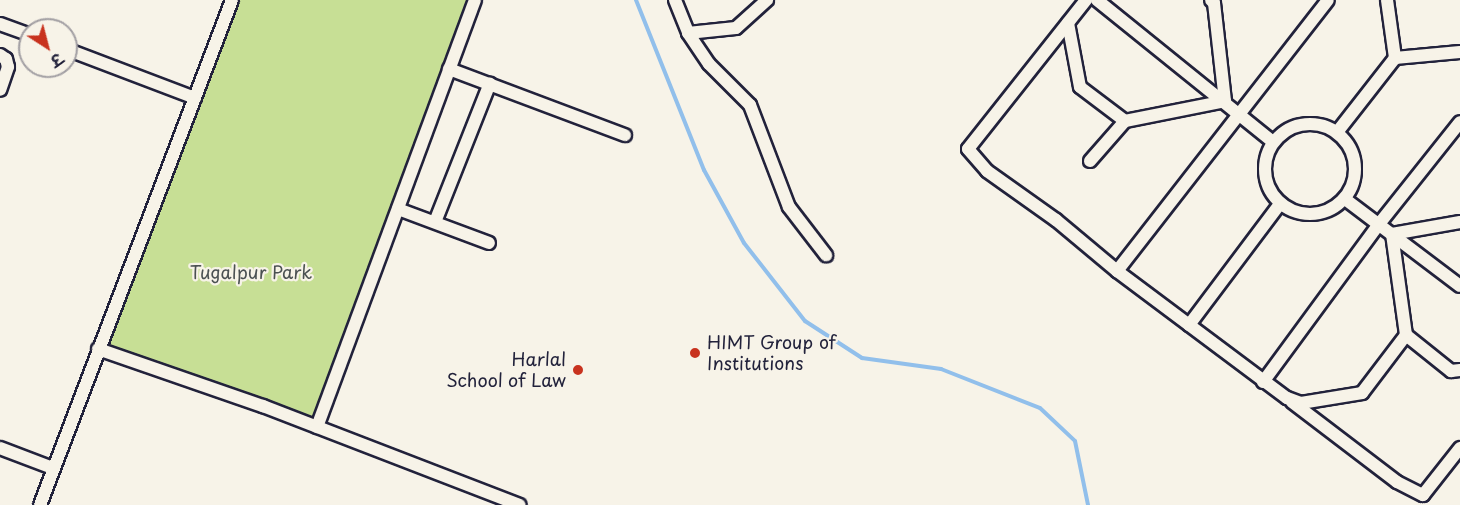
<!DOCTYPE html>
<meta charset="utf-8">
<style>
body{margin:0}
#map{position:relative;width:1460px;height:505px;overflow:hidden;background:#f7f3e8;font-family:"Playpen Sans","Playpen Sans Deva",sans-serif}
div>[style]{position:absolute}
.green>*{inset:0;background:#c7df95}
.stream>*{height:4px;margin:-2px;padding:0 2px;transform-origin:2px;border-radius:2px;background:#91bfeb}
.roads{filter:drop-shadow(2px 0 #22223b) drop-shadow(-2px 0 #22223b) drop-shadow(0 2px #22223b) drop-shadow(0 -2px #22223b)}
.minor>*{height:12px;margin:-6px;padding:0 6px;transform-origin:6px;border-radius:6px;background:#f7f3e8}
.minor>.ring{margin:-6px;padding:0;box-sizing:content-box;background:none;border:12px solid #f7f3e8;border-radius:50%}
.dots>*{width:16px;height:16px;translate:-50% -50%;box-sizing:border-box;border:3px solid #f7f3e8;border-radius:50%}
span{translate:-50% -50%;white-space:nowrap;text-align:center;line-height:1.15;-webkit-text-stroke:4.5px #f7f3e8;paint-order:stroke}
.park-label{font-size:18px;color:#4b5152}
.poi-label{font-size:18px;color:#22223b}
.left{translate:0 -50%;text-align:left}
.right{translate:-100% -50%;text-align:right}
.north{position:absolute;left:18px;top:18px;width:60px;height:60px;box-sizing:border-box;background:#f7f3e8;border:2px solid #a29fa3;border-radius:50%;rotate:144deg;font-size:16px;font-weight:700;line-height:24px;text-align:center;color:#22223b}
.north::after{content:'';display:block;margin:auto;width:21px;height:27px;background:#c8321e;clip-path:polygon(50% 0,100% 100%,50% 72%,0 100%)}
</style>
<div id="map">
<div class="green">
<div style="clip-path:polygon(232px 0,475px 0,317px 427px,98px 349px)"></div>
</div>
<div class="stream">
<div style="left:636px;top:0;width:183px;rotate:68.2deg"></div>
<div style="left:704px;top:170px;width:83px;rotate:61.3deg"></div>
<div style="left:744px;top:243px;width:99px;rotate:52deg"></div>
<div style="left:805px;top:321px;width:68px;rotate:33deg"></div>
<div style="left:862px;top:358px;width:80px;rotate:7.9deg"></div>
<div style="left:941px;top:369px;width:106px;rotate:21.5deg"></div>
<div style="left:1040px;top:408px;width:48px;rotate:43.3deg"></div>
<div style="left:1075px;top:441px;width:65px;rotate:78.5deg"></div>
</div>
<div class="roads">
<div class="minor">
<div style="left:675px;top:0;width:35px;rotate:68deg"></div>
<div style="left:688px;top:33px;width:48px;rotate:-5.9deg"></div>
<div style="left:736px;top:28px;width:42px;rotate:-42.1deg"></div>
<div style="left:1086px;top:0;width:190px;rotate:128.4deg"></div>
<div style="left:968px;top:149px;width:29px;rotate:49deg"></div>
<div style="left:987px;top:171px;width:85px;rotate:35.4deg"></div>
<div style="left:1056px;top:220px;width:80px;rotate:39.9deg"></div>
<div style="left:1117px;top:271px;width:212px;rotate:36.8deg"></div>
<div style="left:1287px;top:398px;width:15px;rotate:20deg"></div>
<div style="left:1301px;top:403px;width:62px;rotate:-9.3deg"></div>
<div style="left:1362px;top:393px;width:73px;rotate:-52.8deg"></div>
<div style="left:1097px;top:0;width:226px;rotate:38.9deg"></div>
<div style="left:1387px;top:0;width:59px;rotate:82.1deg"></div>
<div style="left:1068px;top:23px;width:65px;rotate:79.4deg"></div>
<div style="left:1080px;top:87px;width:56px;rotate:37.1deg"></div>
<div style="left:1125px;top:121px;width:102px;rotate:-11.3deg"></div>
<div style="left:1225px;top:101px;width:99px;rotate:-96.4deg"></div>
<div style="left:1214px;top:3px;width:4px;rotate:-135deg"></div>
<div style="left:0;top:24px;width:32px;rotate:20deg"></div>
<div style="left:688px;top:33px;width:37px;rotate:56deg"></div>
<div style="left:709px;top:64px;width:58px;rotate:45deg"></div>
<div style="left:750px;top:105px;width:109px;rotate:69.1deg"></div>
<div style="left:789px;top:207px;width:61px;rotate:52.4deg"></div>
<div style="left:66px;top:49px;width:138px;rotate:20.8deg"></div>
<div style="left:0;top:55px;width:7px;rotate:34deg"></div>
<div style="left:6px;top:59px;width:8px;rotate:76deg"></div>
<div style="left:8px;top:67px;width:24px;rotate:109deg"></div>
<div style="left:449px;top:69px;width:188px;rotate:20.6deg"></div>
<div class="ring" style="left:1265px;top:124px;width:78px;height:78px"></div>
<div style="left:1338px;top:131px;width:93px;rotate:-52deg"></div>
<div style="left:1395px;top:58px;width:65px;rotate:-5.3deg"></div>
<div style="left:1090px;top:161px;width:53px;rotate:-48.8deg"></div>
<div style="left:1345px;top:199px;width:144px;rotate:37.1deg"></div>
<div style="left:398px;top:209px;width:97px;rotate:20.5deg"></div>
<div style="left:435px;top:222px;width:149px;rotate:-68.4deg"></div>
<div style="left:1392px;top:234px;width:102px;rotate:82.1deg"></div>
<div style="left:1406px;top:335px;width:58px;rotate:38.7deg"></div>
<div style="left:1451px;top:371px;width:9px;rotate:-6deg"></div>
<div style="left:1392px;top:234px;width:69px;rotate:-10deg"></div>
<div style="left:1117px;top:271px;width:343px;rotate:-52.1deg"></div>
<div style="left:1189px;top:325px;width:151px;rotate:-53.1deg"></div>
<div style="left:98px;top:349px;width:175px;rotate:19.1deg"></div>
<div style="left:263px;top:406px;width:275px;rotate:21.1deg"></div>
<div style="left:1263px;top:382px;width:196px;rotate:-53.7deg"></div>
<div style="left:1379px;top:224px;width:130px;rotate:-51.5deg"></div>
<div style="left:1292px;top:402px;width:132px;rotate:37.3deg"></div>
<div style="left:1397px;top:482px;width:29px;rotate:27deg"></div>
<div style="left:1423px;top:495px;width:60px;rotate:-51.8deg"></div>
<div style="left:317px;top:427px;width:455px;rotate:-69.7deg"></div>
<div style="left:0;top:448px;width:57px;rotate:20.7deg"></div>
<div style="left:40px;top:505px;width:540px;rotate:-69.18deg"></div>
</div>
</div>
<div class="dots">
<div style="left:695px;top:353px;background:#c8321e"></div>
<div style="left:578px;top:370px;background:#c8321e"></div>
</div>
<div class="park-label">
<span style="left:251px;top:272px">Tugalpur Park</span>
</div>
<div class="poi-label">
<span class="left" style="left:707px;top:353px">HIMT Group of<br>Institutions</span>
<span class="right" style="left:566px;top:370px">Harlal<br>School of Law</span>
</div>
<div class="north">उ</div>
</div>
